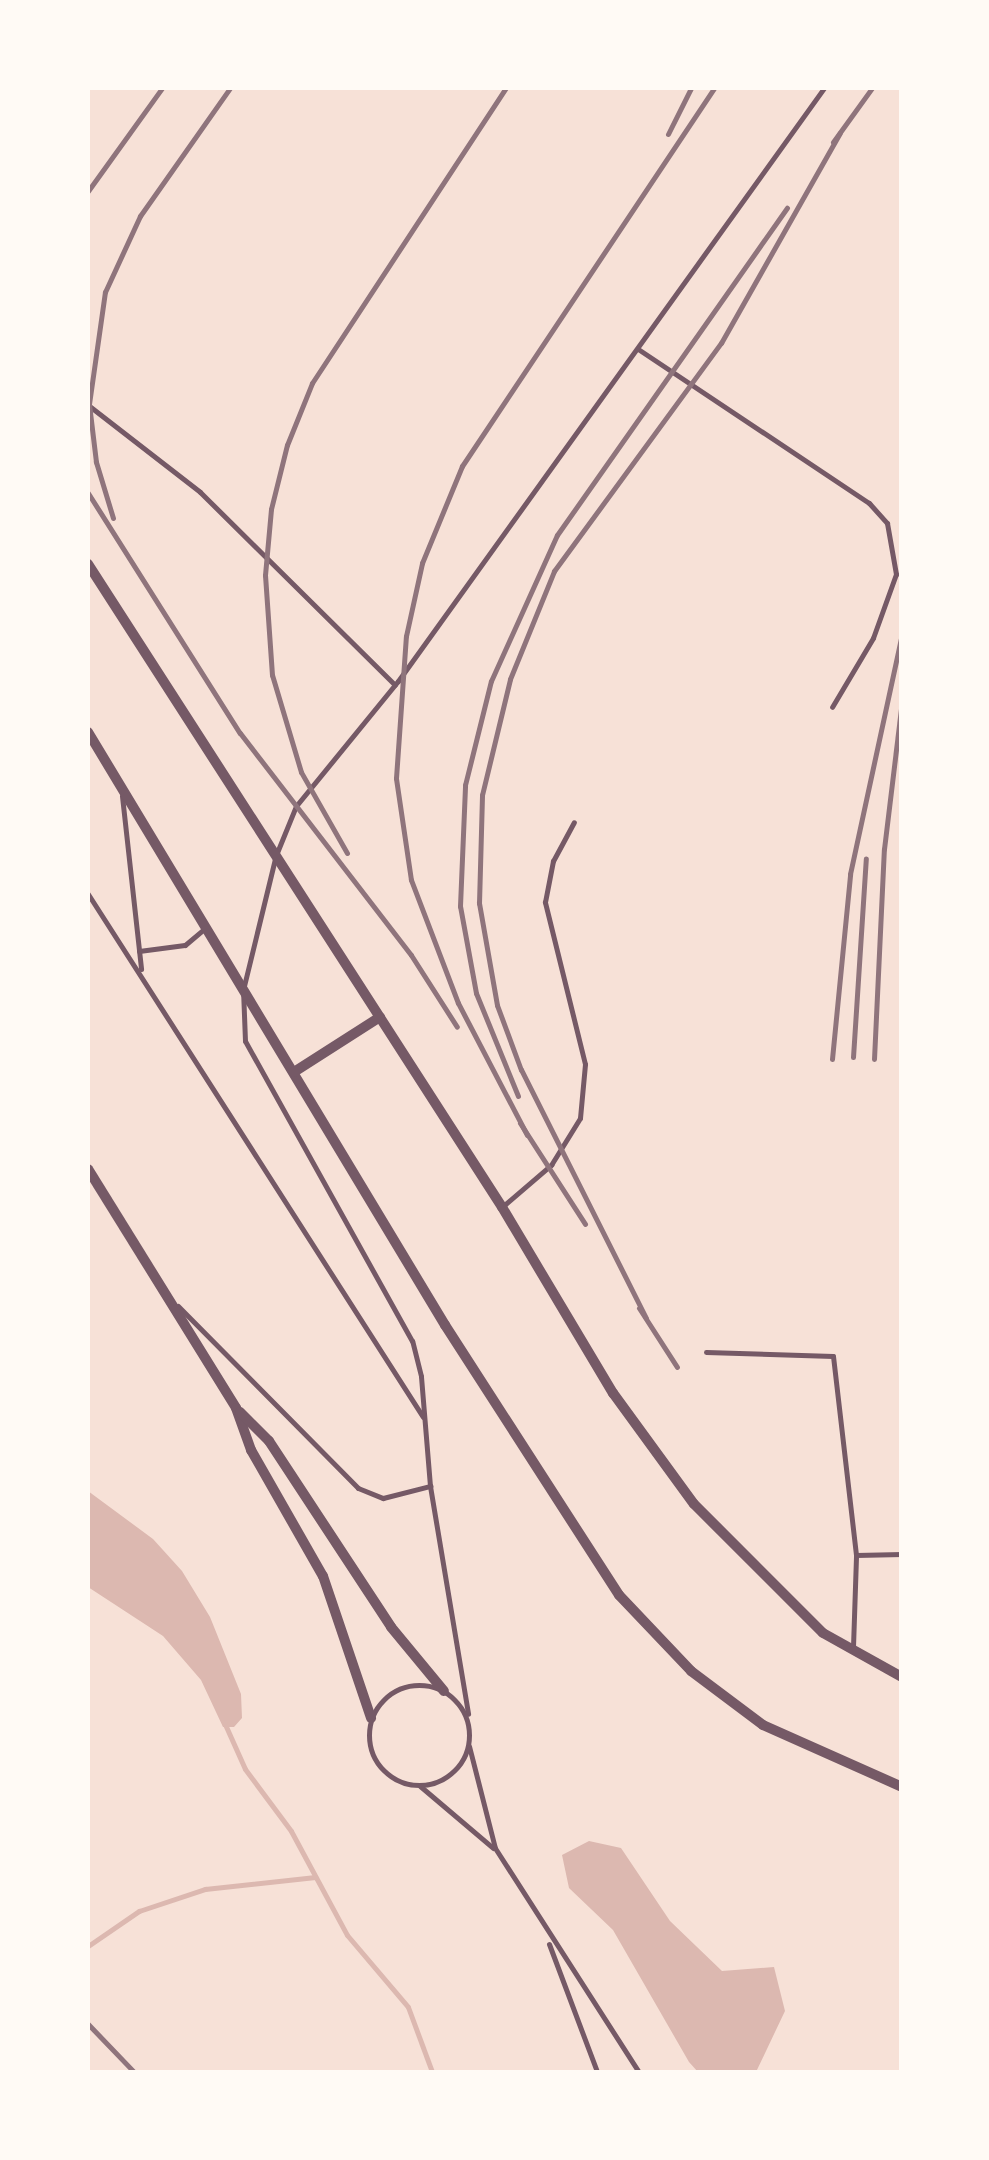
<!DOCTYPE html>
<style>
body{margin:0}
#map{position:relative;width:989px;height:2160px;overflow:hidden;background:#f7e1d7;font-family:"Noto Sans",sans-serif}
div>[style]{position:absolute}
.water>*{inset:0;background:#dcb8b0}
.stream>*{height:5px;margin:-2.5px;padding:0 2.5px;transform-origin:2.5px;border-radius:2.5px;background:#dcb8b0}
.service>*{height:5px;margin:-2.5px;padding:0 2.5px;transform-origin:2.5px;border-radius:2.5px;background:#755966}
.service>.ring{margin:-2.5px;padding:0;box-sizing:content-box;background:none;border:5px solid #755966;border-radius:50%}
.minor>*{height:10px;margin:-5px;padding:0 5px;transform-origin:5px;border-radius:5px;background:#755966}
.rail>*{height:5px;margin:-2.5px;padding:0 2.5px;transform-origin:2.5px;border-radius:2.5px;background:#8f747c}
span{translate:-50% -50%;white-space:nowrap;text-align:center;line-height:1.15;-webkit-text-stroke:9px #fffaf5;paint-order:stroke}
.frame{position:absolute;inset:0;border:90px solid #fffaf5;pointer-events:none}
</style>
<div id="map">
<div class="water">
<div style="clip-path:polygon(88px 1491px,153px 1539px,182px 1571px,210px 1617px,241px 1694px,242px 1718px,234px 1727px,223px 1727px,201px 1680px,163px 1636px,88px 1587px)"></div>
<div style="clip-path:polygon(589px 1841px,621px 1848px,670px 1921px,722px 1971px,774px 1967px,785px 2011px,756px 2072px,698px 2072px,689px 2062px,613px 1930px,569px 1888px,562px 1855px)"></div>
</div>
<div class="stream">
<div style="left:224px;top:1722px;width:51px;rotate:65.9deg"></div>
<div style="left:245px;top:1769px;width:77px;rotate:53.4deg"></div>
<div style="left:291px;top:1831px;width:118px;rotate:61.7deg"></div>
<div style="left:347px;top:1935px;width:94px;rotate:49.7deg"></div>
<div style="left:408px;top:2007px;width:69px;rotate:69.7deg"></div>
<div style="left:88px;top:1946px;width:62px;rotate:-34.5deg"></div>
<div style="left:139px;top:1911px;width:70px;rotate:-18.4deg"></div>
<div style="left:205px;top:1889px;width:111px;rotate:-6.2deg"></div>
</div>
<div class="service">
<div style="left:638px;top:349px;width:278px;rotate:33.7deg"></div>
<div style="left:869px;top:503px;width:27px;rotate:48deg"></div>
<div style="left:887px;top:523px;width:52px;rotate:80deg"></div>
<div style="left:896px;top:574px;width:68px;rotate:109.8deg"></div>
<div style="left:873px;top:638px;width:80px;rotate:120.7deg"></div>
<div style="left:88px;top:405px;width:142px;rotate:37.8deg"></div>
<div style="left:200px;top:492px;width:274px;rotate:44.7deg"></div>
<div style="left:122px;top:796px;width:174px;rotate:83.7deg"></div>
<div style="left:88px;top:894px;width:621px;rotate:57.36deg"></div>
<div style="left:139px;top:951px;width:46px;rotate:-7.4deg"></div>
<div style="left:185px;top:945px;width:25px;rotate:-40deg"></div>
<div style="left:502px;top:1207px;width:65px;rotate:-40.6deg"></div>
<div style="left:551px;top:1165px;width:55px;rotate:-58.3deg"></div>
<div style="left:580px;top:1118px;width:54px;rotate:-84.7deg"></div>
<div style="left:585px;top:1064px;width:167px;rotate:-103.9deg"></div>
<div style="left:545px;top:902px;width:42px;rotate:-79deg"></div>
<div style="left:553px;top:861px;width:44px;rotate:-61.7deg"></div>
<div style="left:178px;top:1306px;width:256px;rotate:45.3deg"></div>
<div style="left:358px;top:1488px;width:27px;rotate:22deg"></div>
<div style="left:383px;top:1498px;width:49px;rotate:-14.3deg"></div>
<div style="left:430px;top:1486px;width:110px;rotate:-94.7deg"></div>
<div style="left:421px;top:1376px;width:36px;rotate:-104deg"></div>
<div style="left:412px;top:1341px;width:343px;rotate:-119.1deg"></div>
<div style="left:245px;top:1041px;width:51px;rotate:-92.2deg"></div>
<div style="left:243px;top:990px;width:139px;rotate:-76.3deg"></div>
<div style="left:276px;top:855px;width:53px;rotate:-67.8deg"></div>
<div style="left:296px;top:806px;width:161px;rotate:-50.8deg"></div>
<div style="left:398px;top:681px;width:730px;rotate:-54.31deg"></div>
<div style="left:706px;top:1352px;width:127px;rotate:1.8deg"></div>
<div style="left:833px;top:1356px;width:200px;rotate:83.4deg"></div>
<div style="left:856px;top:1555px;width:46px;rotate:-1.2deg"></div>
<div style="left:430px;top:1486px;width:231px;rotate:80.5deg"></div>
<div style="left:853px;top:1647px;width:92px;rotate:-88.1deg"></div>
<div class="ring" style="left:369px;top:1685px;width:95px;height:95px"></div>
<div style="left:469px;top:1746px;width:105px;rotate:75.7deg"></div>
<div style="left:495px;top:1848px;width:266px;rotate:57.3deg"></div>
<div style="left:420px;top:1786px;width:96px;rotate:40.3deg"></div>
<div style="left:549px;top:1944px;width:137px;rotate:69.4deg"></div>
</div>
<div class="minor">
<div style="left:88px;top:564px;width:765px;rotate:57.22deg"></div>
<div style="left:502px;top:1207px;width:217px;rotate:59.2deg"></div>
<div style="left:613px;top:1393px;width:137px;rotate:53.9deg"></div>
<div style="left:694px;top:1504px;width:182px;rotate:45deg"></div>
<div style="left:823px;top:1633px;width:90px;rotate:29.1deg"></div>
<div style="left:88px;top:732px;width:692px;rotate:58.95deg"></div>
<div style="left:445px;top:1325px;width:321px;rotate:57.2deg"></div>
<div style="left:619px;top:1595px;width:105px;rotate:46.5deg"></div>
<div style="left:691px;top:1671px;width:90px;rotate:36.9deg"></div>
<div style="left:763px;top:1725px;width:152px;rotate:24deg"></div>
<div style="left:294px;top:1072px;width:102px;rotate:-32.6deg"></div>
<div style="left:88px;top:1169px;width:281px;rotate:58.2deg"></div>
<div style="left:236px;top:1408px;width:45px;rotate:70.3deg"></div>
<div style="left:251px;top:1450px;width:145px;rotate:60.3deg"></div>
<div style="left:323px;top:1576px;width:150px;rotate:71.3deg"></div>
<div style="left:240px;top:1412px;width:41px;rotate:45deg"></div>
<div style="left:269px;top:1441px;width:222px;rotate:56.7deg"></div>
<div style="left:391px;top:1627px;width:83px;rotate:50.4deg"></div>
</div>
<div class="rail">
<div style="left:668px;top:134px;width:51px;rotate:-63.4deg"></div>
<div style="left:833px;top:142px;width:67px;rotate:-54.2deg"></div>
<div style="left:88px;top:191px;width:127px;rotate:-54.3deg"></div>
<div style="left:88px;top:493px;width:284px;rotate:57.7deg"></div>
<div style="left:240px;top:733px;width:280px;rotate:52.4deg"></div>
<div style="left:411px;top:955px;width:85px;rotate:57.4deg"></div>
<div style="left:113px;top:518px;width:59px;rotate:-106.9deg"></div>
<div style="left:96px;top:462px;width:58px;rotate:-96.9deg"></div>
<div style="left:89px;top:404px;width:113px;rotate:-81.9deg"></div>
<div style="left:105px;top:292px;width:84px;rotate:-65.3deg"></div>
<div style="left:140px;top:216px;width:156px;rotate:-54.9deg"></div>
<div style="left:347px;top:853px;width:93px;rotate:-119.6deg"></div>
<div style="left:301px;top:772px;width:101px;rotate:-106.6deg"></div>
<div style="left:272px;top:675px;width:100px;rotate:-94deg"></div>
<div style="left:265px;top:575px;width:66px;rotate:-84.8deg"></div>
<div style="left:271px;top:509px;width:66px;rotate:-76deg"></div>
<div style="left:287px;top:445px;width:67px;rotate:-68deg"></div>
<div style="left:312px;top:383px;width:353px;rotate:-56.7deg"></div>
<div style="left:853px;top:1057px;width:199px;rotate:-86.3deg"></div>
<div style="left:832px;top:1059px;width:186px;rotate:-84.4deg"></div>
<div style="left:850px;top:874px;width:247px;rotate:-77.8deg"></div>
<div style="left:874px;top:1059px;width:210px;rotate:-87.3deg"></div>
<div style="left:884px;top:849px;width:150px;rotate:-83.1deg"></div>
<div style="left:518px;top:1096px;width:111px;rotate:-112.2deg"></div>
<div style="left:476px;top:993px;width:88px;rotate:-100.4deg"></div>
<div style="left:460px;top:906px;width:121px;rotate:-87.6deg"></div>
<div style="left:465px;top:785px;width:107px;rotate:-76deg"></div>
<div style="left:491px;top:681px;width:160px;rotate:-65.7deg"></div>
<div style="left:557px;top:535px;width:400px;rotate:-54.9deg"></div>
<div style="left:520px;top:1123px;width:120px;rotate:57.2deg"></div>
<div style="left:527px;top:1135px;width:149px;rotate:-117.6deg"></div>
<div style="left:458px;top:1003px;width:132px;rotate:-110.9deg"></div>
<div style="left:411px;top:880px;width:103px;rotate:-98.4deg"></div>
<div style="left:396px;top:778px;width:142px;rotate:-86deg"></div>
<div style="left:406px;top:636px;width:75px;rotate:-77.6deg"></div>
<div style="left:422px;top:563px;width:105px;rotate:-67.6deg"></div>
<div style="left:462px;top:466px;width:454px;rotate:-56.3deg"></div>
<div style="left:639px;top:1308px;width:70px;rotate:57.2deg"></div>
<div style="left:646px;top:1318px;width:278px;rotate:-116.7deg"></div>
<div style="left:521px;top:1070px;width:69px;rotate:-110.3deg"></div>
<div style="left:497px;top:1005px;width:104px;rotate:-100deg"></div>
<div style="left:479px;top:903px;width:108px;rotate:-88.4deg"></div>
<div style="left:482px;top:795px;width:119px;rotate:-76.4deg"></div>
<div style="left:510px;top:679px;width:117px;rotate:-67.8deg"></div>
<div style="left:554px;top:571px;width:283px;rotate:-53.8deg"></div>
<div style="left:721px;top:343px;width:241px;rotate:-60.5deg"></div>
<div style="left:88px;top:2024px;width:66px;rotate:46.2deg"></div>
</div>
<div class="frame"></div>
</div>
